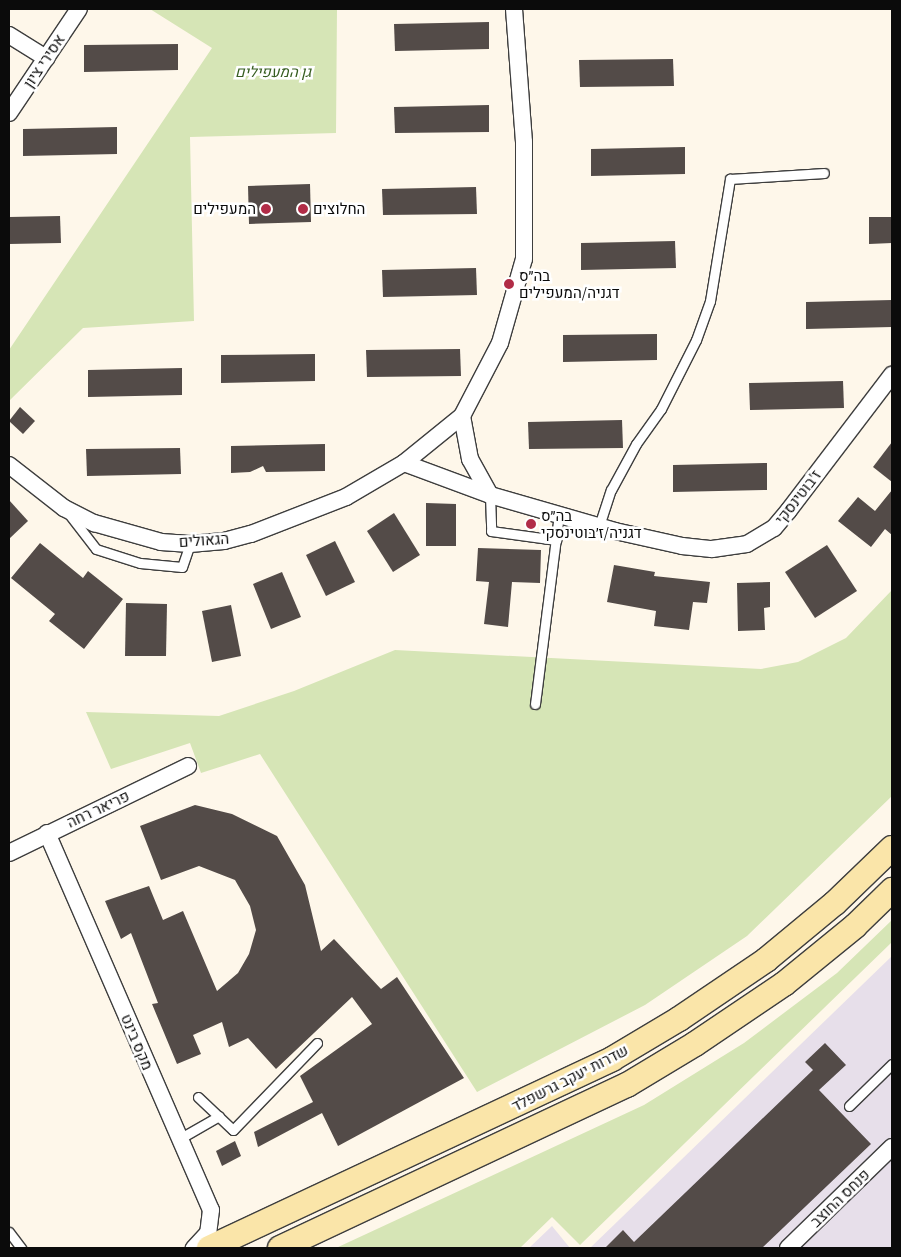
<!DOCTYPE html>
<meta charset="utf-8">
<style>
body{margin:0}
#map{position:relative;width:901px;height:1257px;overflow:hidden;background:#fef7ea;font-family:"IBM Plex Serif",Heebo,serif}
div>[style]{position:absolute}
.industrial>*{inset:0;background:#e7dfea}
.green>*{inset:0;background:#d6e5b6}
.building>*{inset:0;background:#534b48}
.roads{filter:drop-shadow(1px 0 #3e3e3e) drop-shadow(-1px 0 #3e3e3e) drop-shadow(0 1px #3e3e3e) drop-shadow(0 -1px #3e3e3e)}
.service>*{height:9px;margin:-4.5px;padding:0 4.5px;transform-origin:4.5px;border-radius:4.5px;background:#fff}
.minor>*{height:16px;margin:-8px;padding:0 8px;transform-origin:8px;border-radius:8px;background:#fff}
.secondary>*{height:24px;margin:-12px;padding:0 12px;transform-origin:12px;border-radius:12px;background:#fae5a9}
.dots>*{width:14px;height:14px;translate:-50% -50%;box-sizing:border-box;border:2px solid #fff;border-radius:50%}
span{translate:-50% -50%;white-space:nowrap;text-align:center;line-height:1.15;-webkit-text-stroke:5px #fff;paint-order:stroke}
.street-label{font-size:15px;color:#0b0b0b}
.park-label{font-size:15px;color:#365d20;font-style:italic}
.poi-label{font-size:15px;color:#0b0b0b}
.right{translate:-100% -50%;text-align:right}
.left{translate:0 -50%;text-align:left}
.frame{position:absolute;inset:0;border:10px solid #0b0b0b;pointer-events:none}
</style>
<div id="map">
<div class="industrial">
<div style="clip-path:polygon(892px 956px,892px 1248px,590px 1248px)"></div>
<div style="clip-path:polygon(552px 1226px,570px 1248px,529px 1248px)"></div>
</div>
<div class="green">
<div style="clip-path:polygon(150px 9px,337px 9px,336px 133px,190px 137px,194px 321px,83px 328px,9px 401px,9px 350px,212px 48px)"></div>
<div style="clip-path:polygon(892px 590px,892px 796px,747px 936px,645px 1005px,477px 1092px,260px 754px,201px 773px,190px 743px,111px 769px,86px 712px,219px 716px,294px 691px,395px 650px,761px 669px,798px 662px,846px 638px)"></div>
<div style="clip-path:polygon(892px 920px,892px 942px,580px 1245px,552px 1217px,520px 1248px,336px 1248px,644px 1105px,744px 1043px,837px 973px)"></div>
</div>
<div class="building">
<div style="clip-path:polygon(489px 22px,489px 49px,395px 51px,394px 24px)"></div>
<div style="clip-path:polygon(178px 44px,178px 70px,84px 72px,84px 45px)"></div>
<div style="clip-path:polygon(673px 59px,674px 86px,580px 87px,579px 60px)"></div>
<div style="clip-path:polygon(489px 105px,489px 132px,395px 133px,394px 107px)"></div>
<div style="clip-path:polygon(117px 127px,117px 154px,23px 156px,23px 129px)"></div>
<div style="clip-path:polygon(685px 147px,685px 174px,591px 176px,591px 149px)"></div>
<div style="clip-path:polygon(310px 184px,311px 222px,249px 224px,248px 186px)"></div>
<div style="clip-path:polygon(476px 187px,477px 214px,383px 215px,382px 189px)"></div>
<div style="clip-path:polygon(60px 216px,61px 243px,9px 244px,9px 217px)"></div>
<div style="clip-path:polygon(869px 217px,892px 217px,892px 243px,869px 244px)"></div>
<div style="clip-path:polygon(675px 241px,676px 268px,581px 270px,581px 243px)"></div>
<div style="clip-path:polygon(476px 268px,477px 295px,383px 297px,382px 270px)"></div>
<div style="clip-path:polygon(892px 300px,892px 327px,806px 329px,806px 302px)"></div>
<div style="clip-path:polygon(657px 334px,657px 360px,563px 362px,563px 335px)"></div>
<div style="clip-path:polygon(460px 349px,461px 376px,367px 377px,366px 350px)"></div>
<div style="clip-path:polygon(315px 354px,315px 381px,221px 383px,221px 355px)"></div>
<div style="clip-path:polygon(182px 368px,182px 395px,88px 397px,88px 370px)"></div>
<div style="clip-path:polygon(843px 381px,844px 408px,750px 410px,749px 383px)"></div>
<div style="clip-path:polygon(20px 407px,35px 421px,23px 434px,9px 421px)"></div>
<div style="clip-path:polygon(622px 420px,623px 448px,529px 449px,528px 422px)"></div>
<div style="clip-path:polygon(892px 442px,892px 482px,873px 467px)"></div>
<div style="clip-path:polygon(325px 444px,325px 471px,266px 472px,263px 466px,250px 472px,231px 473px,231px 446px)"></div>
<div style="clip-path:polygon(180px 448px,181px 474px,87px 476px,86px 449px)"></div>
<div style="clip-path:polygon(767px 463px,767px 490px,673px 492px,673px 465px)"></div>
<div style="clip-path:polygon(892px 490px,892px 535px,885px 529px,871px 547px,838px 521px,858px 497px,875px 511px)"></div>
<div style="clip-path:polygon(9px 500px,28px 521px,9px 539px)"></div>
<div style="clip-path:polygon(426px 503px,456px 504px,456px 546px,426px 546px)"></div>
<div style="clip-path:polygon(394px 513px,420px 555px,393px 572px,367px 531px)"></div>
<div style="clip-path:polygon(335px 541px,355px 582px,326px 596px,306px 555px)"></div>
<div style="clip-path:polygon(40px 543px,83px 578px,88px 571px,123px 599px,84px 649px,49px 621px,55px 614px,11px 578px)"></div>
<div style="clip-path:polygon(827px 545px,857px 591px,815px 618px,785px 572px)"></div>
<div style="clip-path:polygon(478px 548px,541px 550px,540px 583px,512px 582px,508px 627px,484px 624px,489px 582px,476px 581px)"></div>
<div style="clip-path:polygon(614px 565px,655px 572px,654px 576px,710px 582px,707px 603px,693px 602px,689px 630px,654px 626px,656px 611px,607px 602px)"></div>
<div style="clip-path:polygon(282px 572px,301px 617px,271px 629px,253px 584px)"></div>
<div style="clip-path:polygon(770px 582px,770px 607px,764px 608px,765px 630px,738px 631px,737px 583px)"></div>
<div style="clip-path:polygon(126px 603px,167px 604px,166px 656px,125px 656px)"></div>
<div style="clip-path:polygon(231px 605px,241px 656px,212px 662px,202px 611px)"></div>
<div style="clip-path:polygon(195px 805px,232px 814px,277px 836px,305px 885px,321px 951px,334px 939px,381px 989px,397px 977px,464px 1078px,338px 1146px,322px 1113px,258px 1147px,254px 1132px,313px 1102px,300px 1076px,372px 1024px,352px 997px,276px 1069px,248px 1038px,229px 1047px,222px 1022px,193px 1035px,201px 1054px,177px 1064px,152px 1004px,158px 1003px,131px 933px,121px 939px,105px 901px,149px 886px,163px 920px,183px 911px,217px 991px,238px 973px,249px 954px,256px 930px,250px 906px,235px 880px,199px 866px,161px 880px,140px 826px)"></div>
<div style="clip-path:polygon(825px 1043px,846px 1065px,819px 1090px,871px 1144px,762px 1248px,605px 1248px,623px 1230px,634px 1242px,813px 1070px,805px 1062px)"></div>
<div style="clip-path:polygon(235px 1141px,241px 1156px,222px 1166px,216px 1151px)"></div>
</div>
<div class="roads">
<div class="service">
<div style="left:490px;top:495px;width:36px;rotate:88deg"></div>
<div style="left:491px;top:531px;width:66px;rotate:7.9deg"></div>
<div style="left:69px;top:514px;width:44px;rotate:52.4deg"></div>
<div style="left:96px;top:549px;width:46px;rotate:17.7deg"></div>
<div style="left:140px;top:563px;width:42px;rotate:5.4deg"></div>
<div style="left:182px;top:567px;width:24px;rotate:-71deg"></div>
<div style="left:599px;top:526px;width:38px;rotate:-72deg"></div>
<div style="left:611px;top:490px;width:52px;rotate:-61.5deg"></div>
<div style="left:636px;top:444px;width:43px;rotate:-54.5deg"></div>
<div style="left:661px;top:409px;width:77px;rotate:-63.1deg"></div>
<div style="left:696px;top:340px;width:41px;rotate:-70.3deg"></div>
<div style="left:710px;top:301px;width:124px;rotate:-80.7deg"></div>
<div style="left:730px;top:179px;width:94px;rotate:-3.7deg"></div>
<div style="left:535px;top:704px;width:192px;rotate:-82.8deg"></div>
<div style="left:198px;top:1097px;width:48px;rotate:43.3deg"></div>
<div style="left:233px;top:1130px;width:121px;rotate:-46deg"></div>
<div style="left:849px;top:1106px;width:60px;rotate:-44.3deg"></div>
<div style="left:179px;top:1139px;width:46px;rotate:-29.9deg"></div>
<div style="left:9px;top:1232px;width:20px;rotate:53deg"></div>
</div>
<div class="minor">
<div style="left:9px;top:35px;width:44px;rotate:31.9deg"></div>
<div style="left:9px;top:113px;width:125px;rotate:-56.1deg"></div>
<div style="left:462px;top:416px;width:44px;rotate:79.5deg"></div>
<div style="left:470px;top:459px;width:41px;rotate:60.9deg"></div>
<div style="left:404px;top:463px;width:92px;rotate:20.4deg"></div>
<div style="left:490px;top:495px;width:130px;rotate:16.1deg"></div>
<div style="left:615px;top:531px;width:69px;rotate:12.6deg"></div>
<div style="left:682px;top:546px;width:30px;rotate:6deg"></div>
<div style="left:712px;top:549px;width:35px;rotate:-8deg"></div>
<div style="left:747px;top:544px;width:31px;rotate:-31deg"></div>
<div style="left:774px;top:528px;width:23px;rotate:-50deg"></div>
<div style="left:789px;top:510px;width:170px;rotate:-52.7deg"></div>
<div style="left:9px;top:465px;width:70px;rotate:38deg"></div>
<div style="left:64px;top:508px;width:34px;rotate:27deg"></div>
<div style="left:94px;top:523px;width:70px;rotate:15.8deg"></div>
<div style="left:161px;top:542px;width:29px;rotate:4deg"></div>
<div style="left:190px;top:544px;width:34px;rotate:-5deg"></div>
<div style="left:224px;top:541px;width:28px;rotate:-15deg"></div>
<div style="left:251px;top:534px;width:102px;rotate:-21.3deg"></div>
<div style="left:346px;top:497px;width:67px;rotate:-30.4deg"></div>
<div style="left:404px;top:463px;width:75px;rotate:-39deg"></div>
<div style="left:462px;top:416px;width:82px;rotate:-62.5deg"></div>
<div style="left:500px;top:343px;width:87px;rotate:-74.1deg"></div>
<div style="left:524px;top:259px;width:117px;rotate:-90deg"></div>
<div style="left:524px;top:142px;width:133px;rotate:-94.3deg"></div>
<div style="left:47px;top:833px;width:411px;rotate:66.5deg"></div>
<div style="left:211px;top:1210px;width:23px;rotate:97deg"></div>
<div style="left:208px;top:1233px;width:21px;rotate:133deg"></div>
<div style="left:9px;top:853px;width:199px;rotate:-25.9deg"></div>
<div style="left:788px;top:1248px;width:145px;rotate:-44.2deg"></div>
</div>
<div class="secondary">
<div style="left:209px;top:1248px;width:445px;rotate:-25.1deg"></div>
<div style="left:612px;top:1059px;width:78px;rotate:-30.8deg"></div>
<div style="left:679px;top:1019px;width:105px;rotate:-34.1deg"></div>
<div style="left:766px;top:960px;width:89px;rotate:-39.6deg"></div>
<div style="left:835px;top:903px;width:79px;rotate:-44deg"></div>
<div style="left:280px;top:1248px;width:383px;rotate:-25.2deg"></div>
<div style="left:627px;top:1085px;width:79px;rotate:-31.1deg"></div>
<div style="left:695px;top:1044px;width:107px;rotate:-34deg"></div>
<div style="left:784px;top:984px;width:92px;rotate:-39.2deg"></div>
<div style="left:855px;top:926px;width:52px;rotate:-44.2deg"></div>
</div>
</div>
<div class="dots">
<div style="left:266px;top:209px;background:#b12c47"></div>
<div style="left:303px;top:209px;background:#b12c47"></div>
<div style="left:509px;top:284px;background:#b12c47"></div>
<div style="left:531px;top:524px;background:#b12c47"></div>
</div>
<div class="street-label">
<span style="left:44px;top:61px;rotate:-56deg">אסירי ציון</span>
<span style="left:798px;top:497px;rotate:-52deg">ז'בוטינסקי</span>
<span style="left:204px;top:540px;rotate:-4deg">הגאולים</span>
<span style="left:98px;top:809px;rotate:-25deg">פריאר רחה</span>
<span style="left:137px;top:1042px;rotate:67deg">מקס בינט</span>
<span style="left:570px;top:1078px;rotate:-27deg">שדרות יעקב גרשפלד</span>
<span style="left:840px;top:1198px;rotate:-44deg">פנחס החוצב</span>
</div>
<div class="park-label">
<span style="left:273px;top:72px">גן המעפילים</span>
</div>
<div class="poi-label">
<span class="right" style="left:256px;top:209px">המעפילים</span>
<span class="left" style="left:313px;top:209px">החלוצים</span>
<span class="left" style="left:519px;top:284px">בה״ס<br>דגניה/המעפילים</span>
<span class="left" style="left:541px;top:524px">בה״ס<br>דגניה/ז׳בוטינסקי</span>
</div>
<div class="frame"></div>
</div>
